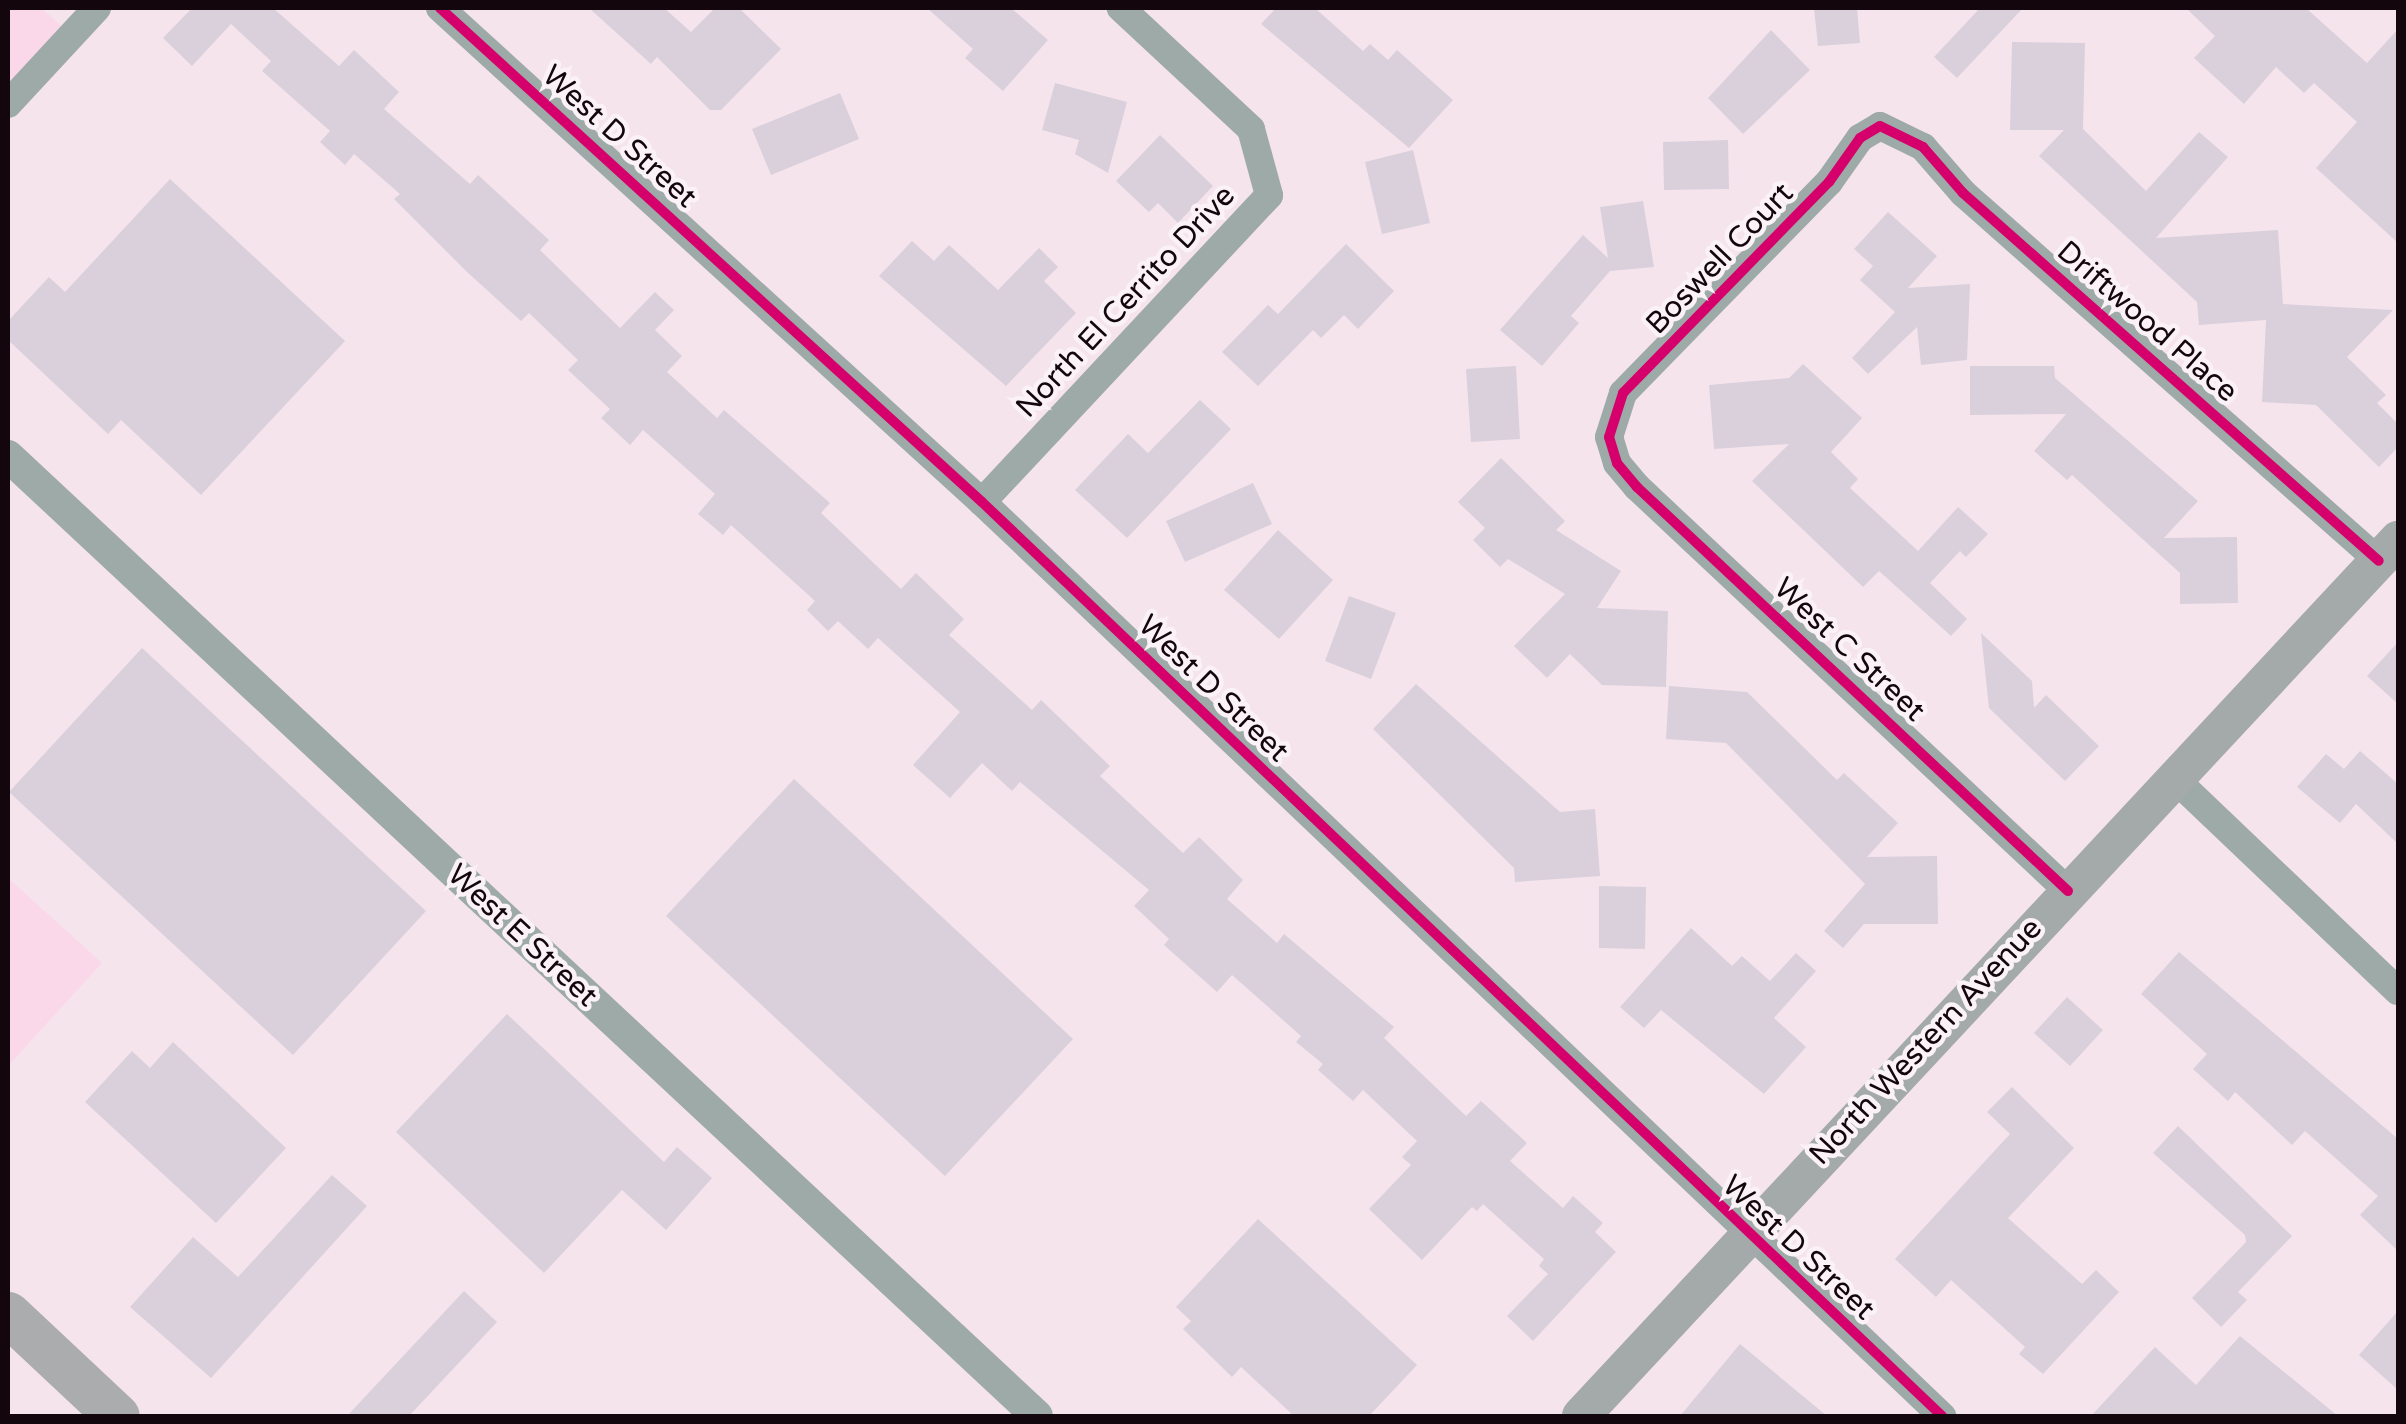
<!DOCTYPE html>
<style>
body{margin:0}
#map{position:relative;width:2406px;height:1424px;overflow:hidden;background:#f6e4ed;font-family:"Varela Round",sans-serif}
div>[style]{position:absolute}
.built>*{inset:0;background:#fad8e9}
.building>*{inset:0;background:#d9d0db}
.minor>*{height:28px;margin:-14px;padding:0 14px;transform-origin:14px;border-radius:14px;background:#9eaaa7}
.tertiary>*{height:32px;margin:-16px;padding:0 16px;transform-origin:16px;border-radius:16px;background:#9eaaa7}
.secondary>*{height:38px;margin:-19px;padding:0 19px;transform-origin:19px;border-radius:19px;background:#a3aaa9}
.trunk>*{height:45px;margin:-22.5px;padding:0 22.5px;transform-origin:22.5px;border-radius:22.5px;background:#abacae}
.cycleway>*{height:10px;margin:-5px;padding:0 5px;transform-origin:5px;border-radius:5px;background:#d6006c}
span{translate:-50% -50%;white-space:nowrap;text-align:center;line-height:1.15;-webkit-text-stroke:9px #faf2f6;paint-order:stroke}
.street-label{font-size:30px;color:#13070d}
.frame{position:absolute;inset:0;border:10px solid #13070d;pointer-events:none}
</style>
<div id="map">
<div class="built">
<div style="clip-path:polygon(8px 8px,41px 8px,72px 35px,8px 103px)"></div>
<div style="clip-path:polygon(8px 878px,102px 963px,8px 1066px)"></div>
</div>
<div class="building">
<div style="clip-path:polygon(192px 8px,273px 8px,339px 66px,354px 50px,399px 92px,384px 109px,470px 184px,478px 175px,549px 240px,540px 250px,620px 328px,655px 292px,674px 310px,655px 330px,682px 356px,667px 372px,717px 418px,724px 410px,830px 503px,821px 513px,901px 589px,916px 573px,964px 619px,949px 635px,1032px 710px,1041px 700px,1110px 766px,1100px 776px,1183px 853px,1199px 837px,1243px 880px,1227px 899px,1277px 943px,1284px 934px,1394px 1027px,1384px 1038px,1466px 1116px,1481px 1101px,1527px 1143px,1510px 1161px,1563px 1208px,1573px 1196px,1603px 1223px,1595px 1232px,1616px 1252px,1533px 1341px,1507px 1316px,1548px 1274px,1539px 1266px,1544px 1259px,1483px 1204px,1477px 1211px,1472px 1207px,1422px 1260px,1369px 1209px,1411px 1165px,1402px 1157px,1417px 1141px,1363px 1090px,1353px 1101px,1318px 1070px,1323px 1064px,1296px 1042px,1301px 1036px,1232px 975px,1217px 992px,1164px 945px,1169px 939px,1134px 906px,1149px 890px,1020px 782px,1012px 791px,982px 763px,950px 798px,913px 765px,960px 712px,878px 638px,868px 649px,838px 621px,828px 631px,807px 610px,815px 601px,731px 525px,723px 535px,698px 514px,715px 494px,643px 430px,630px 445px,601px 418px,610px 409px,568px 370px,578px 360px,529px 313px,521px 321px,466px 271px,394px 199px,400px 194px,354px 154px,345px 165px,320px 142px,330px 131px,262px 71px,271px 61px,231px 24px,192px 66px,163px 38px)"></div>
<div style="clip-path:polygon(589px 8px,664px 8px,691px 32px,715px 8px,739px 8px,781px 49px,721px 110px,710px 110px,657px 57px,651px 64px)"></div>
<div style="clip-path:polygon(927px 8px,1011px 8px,1048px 40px,1003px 91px,965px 58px,973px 49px)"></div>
<div style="clip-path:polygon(1276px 8px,1315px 8px,1363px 51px,1370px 44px,1388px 60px,1397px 50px,1453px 100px,1409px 148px,1261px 24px)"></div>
<div style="clip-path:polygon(1814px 8px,1857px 8px,1860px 43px,1818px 46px)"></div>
<div style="clip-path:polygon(1980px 8px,2023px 8px,1957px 78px,1934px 57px)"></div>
<div style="clip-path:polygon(2186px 8px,2306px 8px,2367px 63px,2398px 29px,2398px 243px,2316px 168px,2357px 122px,2314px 83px,2304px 93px,2276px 67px,2244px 104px,2194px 58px,2215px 36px)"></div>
<div style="clip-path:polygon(1771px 30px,1810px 70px,1743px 134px,1708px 98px)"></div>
<div style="clip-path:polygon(2012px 42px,2085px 43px,2083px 129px,2146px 191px,2199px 132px,2228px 157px,2156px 238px,2278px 230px,2283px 304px,2393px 310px,2347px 357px,2386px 395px,2377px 403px,2398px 424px,2398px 447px,2379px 467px,2316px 405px,2262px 402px,2266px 320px,2199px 325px,2197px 302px,2039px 156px,2064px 130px,2010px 130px)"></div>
<div style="clip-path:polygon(1055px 83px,1127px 102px,1108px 173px,1075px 154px,1079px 140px,1042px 130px)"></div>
<div style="clip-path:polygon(840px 93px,859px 139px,771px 175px,752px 129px)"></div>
<div style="clip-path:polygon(1160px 135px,1213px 186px,1178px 223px,1158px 203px,1149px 212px,1116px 181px)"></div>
<div style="clip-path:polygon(1728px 140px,1729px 189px,1664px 190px,1663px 142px)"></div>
<div style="clip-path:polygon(1413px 150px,1430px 223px,1382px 234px,1365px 162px)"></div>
<div style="clip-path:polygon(170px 179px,345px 341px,201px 495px,121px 420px,108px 434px,8px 340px,8px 321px,49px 277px,65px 292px)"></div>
<div style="clip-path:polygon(1643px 201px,1654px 267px,1610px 271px,1571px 316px,1579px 323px,1542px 366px,1500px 330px,1583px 235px,1608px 258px,1600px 207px)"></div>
<div style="clip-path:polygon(1888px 212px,1937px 256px,1908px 288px,1970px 284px,1967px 360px,1921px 365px,1917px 327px,1868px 374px,1852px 358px,1895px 312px,1860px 280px,1873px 266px,1854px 249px)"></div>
<div style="clip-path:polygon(912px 241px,934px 261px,949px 245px,998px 290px,1039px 248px,1058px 267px,1044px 281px,1076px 313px,1006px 386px,879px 276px)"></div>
<div style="clip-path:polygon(1346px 244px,1394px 291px,1358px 329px,1344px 315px,1321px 338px,1313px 330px,1258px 386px,1222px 352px,1268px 305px,1278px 314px)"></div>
<div style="clip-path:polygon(1803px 364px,1862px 418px,1831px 452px,1858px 479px,1850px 488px,1918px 551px,1958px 507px,1988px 534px,1966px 557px,1960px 551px,1930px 583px,1967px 619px,1951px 636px,1879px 571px,1863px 587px,1752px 481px,1789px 444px,1714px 449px,1709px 385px,1789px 378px)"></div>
<div style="clip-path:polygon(1516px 366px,1520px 439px,1471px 442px,1466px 369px)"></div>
<div style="clip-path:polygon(1970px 366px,2054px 366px,2055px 378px,2198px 501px,2164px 538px,2237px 537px,2238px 603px,2180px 604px,2180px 573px,2072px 475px,2067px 480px,2034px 451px,2066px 414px,1970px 415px)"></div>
<div style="clip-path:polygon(1200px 400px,1231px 429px,1127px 538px,1075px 490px,1128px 434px,1148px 453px)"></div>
<div style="clip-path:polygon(1501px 458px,1565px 521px,1556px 530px,1621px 571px,1597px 608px,1668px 611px,1666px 687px,1602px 685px,1570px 654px,1547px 678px,1514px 646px,1565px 594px,1508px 559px,1500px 567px,1473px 540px,1485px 528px,1458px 502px)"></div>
<div style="clip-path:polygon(1253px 483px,1272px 524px,1185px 562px,1166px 521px)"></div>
<div style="clip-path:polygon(1278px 530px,1333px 580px,1279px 639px,1224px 590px)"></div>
<div style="clip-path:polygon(1349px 596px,1396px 613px,1371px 679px,1325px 661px)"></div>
<div style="clip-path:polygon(1981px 633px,2032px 681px,2034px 708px,2046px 695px,2099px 746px,2065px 781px,1989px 708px)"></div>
<div style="clip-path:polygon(2398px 642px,2398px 704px,2367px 676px)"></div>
<div style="clip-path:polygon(142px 648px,426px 911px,293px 1055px,9px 792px)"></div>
<div style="clip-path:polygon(1416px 684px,1560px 812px,1595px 809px,1600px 876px,1515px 882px,1514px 868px,1373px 729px)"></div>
<div style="clip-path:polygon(1669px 686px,1747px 692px,1837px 780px,1844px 773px,1898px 823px,1867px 857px,1937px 856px,1938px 924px,1864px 924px,1843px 948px,1824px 931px,1865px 884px,1726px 743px,1666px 739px)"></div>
<div style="clip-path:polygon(2360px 751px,2398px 784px,2398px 844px,2356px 804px,2340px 823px,2297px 787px,2326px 754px,2344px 769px)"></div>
<div style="clip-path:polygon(794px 779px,1073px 1039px,945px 1176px,666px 916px)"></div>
<div style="clip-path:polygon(1599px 886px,1646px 887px,1645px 949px,1599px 948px)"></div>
<div style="clip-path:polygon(1691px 928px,1732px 966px,1742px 956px,1770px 981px,1796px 953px,1816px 971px,1774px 1018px,1806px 1047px,1764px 1094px,1661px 1010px,1644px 1028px,1620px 1007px)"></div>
<div style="clip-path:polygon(2179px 952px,2398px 1139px,2398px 1251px,2360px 1215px,2378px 1196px,2305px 1131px,2292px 1145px,2235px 1092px,2228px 1101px,2193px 1069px,2207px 1054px,2141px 994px)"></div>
<div style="clip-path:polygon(2067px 997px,2103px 1030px,2070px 1066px,2034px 1033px)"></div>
<div style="clip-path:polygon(507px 1014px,664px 1162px,677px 1147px,712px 1178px,666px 1230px,622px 1190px,544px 1273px,396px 1132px)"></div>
<div style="clip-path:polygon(173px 1042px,286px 1148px,216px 1223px,85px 1102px,132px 1051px,150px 1068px)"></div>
<div style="clip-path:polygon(2012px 1087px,2074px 1148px,2008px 1218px,2082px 1284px,2096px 1270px,2119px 1292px,2043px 1374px,2019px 1354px,2025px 1347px,1951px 1280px,1936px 1297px,1895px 1259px,2010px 1134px,1987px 1112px)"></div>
<div style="clip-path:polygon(2178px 1126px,2292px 1236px,2238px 1292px,2247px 1300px,2221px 1327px,2192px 1298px,2246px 1242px,2245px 1235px,2153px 1153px)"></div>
<div style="clip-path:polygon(332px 1175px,367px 1206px,211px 1378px,130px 1307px,193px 1237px,238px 1277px)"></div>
<div style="clip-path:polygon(1258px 1219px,1417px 1365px,1369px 1416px,1294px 1416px,1241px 1367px,1232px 1377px,1183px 1329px,1191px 1321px,1176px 1307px)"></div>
<div style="clip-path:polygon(464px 1291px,497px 1322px,409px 1416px,347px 1416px)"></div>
<div style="clip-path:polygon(2398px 1311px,2398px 1390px,2359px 1355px)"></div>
<div style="clip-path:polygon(2240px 1336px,2338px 1416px,2091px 1416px,2155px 1347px,2196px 1385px)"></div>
<div style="clip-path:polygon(1740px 1344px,1827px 1416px,1680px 1416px)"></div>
</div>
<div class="minor">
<div style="left:440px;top:8px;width:733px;rotate:42.35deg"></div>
<div style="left:982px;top:502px;width:1326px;rotate:43.59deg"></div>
<div style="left:8px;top:104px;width:131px;rotate:-47.2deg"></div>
<div style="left:982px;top:502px;width:420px;rotate:-46.9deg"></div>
<div style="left:1269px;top:195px;width:68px;rotate:-105.3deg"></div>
<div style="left:1251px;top:129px;width:178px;rotate:-137.1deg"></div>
<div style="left:2174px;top:778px;width:309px;rotate:43.6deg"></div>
<div style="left:2068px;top:891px;width:591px;rotate:-136.85deg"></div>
<div style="left:1637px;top:487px;width:31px;rotate:-130deg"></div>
<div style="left:1617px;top:463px;width:27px;rotate:-107deg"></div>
<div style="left:1609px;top:437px;width:46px;rotate:-72.3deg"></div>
<div style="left:1623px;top:393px;width:295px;rotate:-45.7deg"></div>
<div style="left:1829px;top:182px;width:54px;rotate:-54.8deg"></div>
<div style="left:1860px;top:138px;width:23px;rotate:-31deg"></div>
<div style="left:1880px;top:126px;width:48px;rotate:26deg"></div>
<div style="left:1923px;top:147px;width:61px;rotate:49deg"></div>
<div style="left:1963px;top:193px;width:555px;rotate:41.5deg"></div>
</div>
<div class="tertiary">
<div style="left:8px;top:456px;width:1407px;rotate:43.01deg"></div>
</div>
<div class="secondary">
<div style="left:1581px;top:1416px;width:1198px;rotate:-47deg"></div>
</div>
<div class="trunk">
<div style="left:8px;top:1314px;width:149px;rotate:43.1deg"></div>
</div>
<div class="cycleway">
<div style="left:440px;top:8px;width:733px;rotate:42.35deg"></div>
<div style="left:982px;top:502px;width:1326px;rotate:43.59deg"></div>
<div style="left:2068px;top:891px;width:591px;rotate:-136.85deg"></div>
<div style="left:1637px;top:487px;width:31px;rotate:-130deg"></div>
<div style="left:1617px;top:463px;width:27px;rotate:-107deg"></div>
<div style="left:1609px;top:437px;width:46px;rotate:-72.3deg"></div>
<div style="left:1623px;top:393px;width:295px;rotate:-45.7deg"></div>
<div style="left:1829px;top:182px;width:54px;rotate:-54.8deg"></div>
<div style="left:1860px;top:138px;width:23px;rotate:-31deg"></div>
<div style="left:1880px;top:126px;width:48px;rotate:26deg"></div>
<div style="left:1923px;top:147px;width:61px;rotate:49deg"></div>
<div style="left:1963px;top:193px;width:555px;rotate:41.5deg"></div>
</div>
<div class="street-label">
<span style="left:619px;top:137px;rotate:42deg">West D Street</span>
<span style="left:1720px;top:259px;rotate:-46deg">Boswell Court</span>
<span style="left:1126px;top:302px;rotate:-47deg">North El Cerrito Drive</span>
<span style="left:2147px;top:322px;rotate:41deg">Driftwood Place</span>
<span style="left:1849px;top:650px;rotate:43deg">West C Street</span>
<span style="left:1213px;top:689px;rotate:44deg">West D Street</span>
<span style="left:522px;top:936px;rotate:43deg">West E Street</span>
<span style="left:1926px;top:1042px;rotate:-47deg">North Western Avenue</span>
<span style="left:1798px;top:1248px;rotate:43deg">West D Street</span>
</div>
<div class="frame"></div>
</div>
